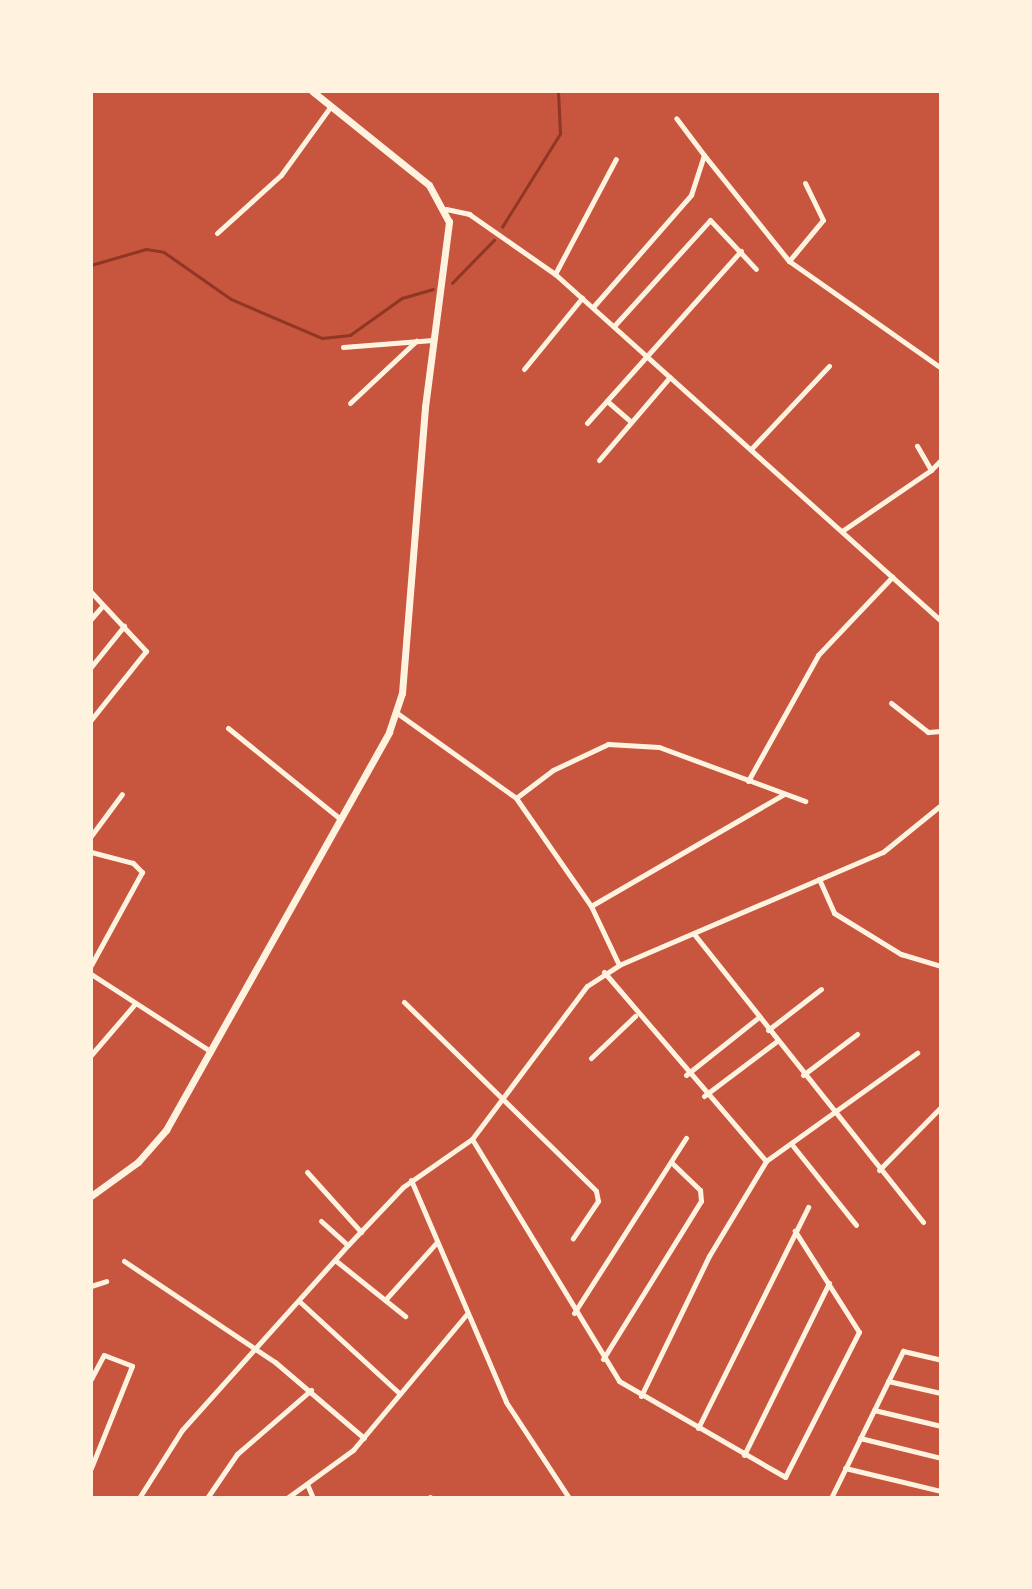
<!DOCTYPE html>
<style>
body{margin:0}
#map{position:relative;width:1032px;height:1589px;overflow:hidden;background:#c8553d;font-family:Jost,sans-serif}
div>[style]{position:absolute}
.stream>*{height:2.5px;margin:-1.25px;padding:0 1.25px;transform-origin:1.25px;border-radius:1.25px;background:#8f3625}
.minor>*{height:5px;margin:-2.5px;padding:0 2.5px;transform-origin:2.5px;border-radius:2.5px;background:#fff3e0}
.secondary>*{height:7px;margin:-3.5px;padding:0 3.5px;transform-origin:3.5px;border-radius:3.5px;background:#fff3e0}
span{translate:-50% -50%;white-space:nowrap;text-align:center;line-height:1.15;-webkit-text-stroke:7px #fff3e0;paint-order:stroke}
.frame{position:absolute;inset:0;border:93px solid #fff3e0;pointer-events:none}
</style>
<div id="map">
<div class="stream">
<div style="left:502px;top:227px;width:110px;rotate:-58.1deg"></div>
<div style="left:560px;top:134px;width:43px;rotate:-92.7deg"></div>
<div style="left:91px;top:265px;width:57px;rotate:-16.2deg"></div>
<div style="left:146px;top:249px;width:18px;rotate:9deg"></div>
<div style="left:164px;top:252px;width:82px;rotate:35deg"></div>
<div style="left:231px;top:299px;width:99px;rotate:23.2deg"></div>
<div style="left:322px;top:338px;width:28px;rotate:-6deg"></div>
<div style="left:350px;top:335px;width:64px;rotate:-35.4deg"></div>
<div style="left:402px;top:298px;width:32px;rotate:-16deg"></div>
<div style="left:452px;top:283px;width:60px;rotate:-45.7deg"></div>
</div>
<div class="minor">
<div style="left:704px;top:155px;width:136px;rotate:51.3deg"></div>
<div style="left:789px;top:261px;width:186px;rotate:35.1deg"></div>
<div style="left:446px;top:209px;width:24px;rotate:12deg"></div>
<div style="left:469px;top:214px;width:105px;rotate:34.9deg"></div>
<div style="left:555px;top:274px;width:519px;rotate:41.95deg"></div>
<div style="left:217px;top:233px;width:86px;rotate:-42.2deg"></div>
<div style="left:281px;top:175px;width:85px;rotate:-54.1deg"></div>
<div style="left:789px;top:261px;width:53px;rotate:-50.3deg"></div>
<div style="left:823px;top:220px;width:41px;rotate:-115.9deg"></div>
<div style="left:555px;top:274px;width:130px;rotate:-62.1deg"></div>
<div style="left:593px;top:307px;width:149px;rotate:-48.8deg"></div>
<div style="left:691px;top:195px;width:42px;rotate:-72deg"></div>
<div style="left:704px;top:155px;width:46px;rotate:-127.1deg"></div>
<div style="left:614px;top:326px;width:143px;rotate:-47.8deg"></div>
<div style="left:710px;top:220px;width:67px;rotate:46.8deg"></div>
<div style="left:343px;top:347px;width:90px;rotate:-4.4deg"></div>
<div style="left:524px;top:369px;width:92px;rotate:-50.8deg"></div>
<div style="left:607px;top:401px;width:30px;rotate:41deg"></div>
<div style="left:350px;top:403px;width:91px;rotate:-43.2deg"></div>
<div style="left:587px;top:423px;width:231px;rotate:-48.2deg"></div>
<div style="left:751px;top:449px;width:114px;rotate:-46.8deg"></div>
<div style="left:599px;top:460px;width:109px;rotate:-49.5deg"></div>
<div style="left:931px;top:470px;width:14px;rotate:-45deg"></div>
<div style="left:842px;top:531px;width:108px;rotate:-34.4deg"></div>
<div style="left:931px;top:470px;width:28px;rotate:-120deg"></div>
<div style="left:91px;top:592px;width:81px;rotate:47deg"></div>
<div style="left:146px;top:651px;width:88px;rotate:128.6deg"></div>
<div style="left:91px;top:619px;width:18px;rotate:-49deg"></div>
<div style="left:91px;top:667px;width:53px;rotate:-51.2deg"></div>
<div style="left:891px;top:703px;width:47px;rotate:38.1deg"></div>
<div style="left:928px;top:732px;width:13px;rotate:-4deg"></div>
<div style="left:397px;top:713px;width:146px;rotate:35.5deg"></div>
<div style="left:516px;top:798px;width:131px;rotate:55.2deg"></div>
<div style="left:591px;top:906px;width:65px;rotate:64.6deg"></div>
<div style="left:228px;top:728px;width:143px;rotate:39deg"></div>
<div style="left:748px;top:781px;width:144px;rotate:-60.9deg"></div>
<div style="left:818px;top:655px;width:108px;rotate:-46.5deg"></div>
<div style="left:516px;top:798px;width:46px;rotate:-37.1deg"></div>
<div style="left:553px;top:770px;width:61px;rotate:-25.3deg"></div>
<div style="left:608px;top:744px;width:51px;rotate:3.4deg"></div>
<div style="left:659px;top:747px;width:156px;rotate:20.3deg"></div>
<div style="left:91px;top:836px;width:52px;rotate:-53.6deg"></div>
<div style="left:91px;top:852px;width:43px;rotate:14.7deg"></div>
<div style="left:133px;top:863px;width:13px;rotate:45deg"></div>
<div style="left:142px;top:872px;width:106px;rotate:118.7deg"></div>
<div style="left:819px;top:879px;width:37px;rotate:66deg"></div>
<div style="left:834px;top:913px;width:79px;rotate:31.5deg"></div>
<div style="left:901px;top:954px;width:42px;rotate:16.7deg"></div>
<div style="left:591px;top:906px;width:223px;rotate:-30.1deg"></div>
<div style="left:694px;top:934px;width:368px;rotate:51.5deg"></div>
<div style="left:604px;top:972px;width:249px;rotate:49.4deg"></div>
<div style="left:91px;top:974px;width:142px;rotate:32.9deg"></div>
<div style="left:404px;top:1002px;width:269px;rotate:44.5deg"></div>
<div style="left:596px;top:1191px;width:10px;rotate:79deg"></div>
<div style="left:598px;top:1201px;width:45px;rotate:124deg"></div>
<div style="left:768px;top:1030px;width:67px;rotate:-37.7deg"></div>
<div style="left:91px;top:1055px;width:66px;rotate:-49.3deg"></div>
<div style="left:591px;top:1058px;width:61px;rotate:-43.7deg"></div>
<div style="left:686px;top:1075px;width:93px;rotate:-38.5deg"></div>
<div style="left:803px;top:1075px;width:68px;rotate:-37.2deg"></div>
<div style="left:704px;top:1096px;width:91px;rotate:-37deg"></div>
<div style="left:472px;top:1139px;width:283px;rotate:58.7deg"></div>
<div style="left:619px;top:1381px;width:192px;rotate:30deg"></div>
<div style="left:785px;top:1477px;width:163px;rotate:-63deg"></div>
<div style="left:859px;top:1332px;width:120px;rotate:-122.4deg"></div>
<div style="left:793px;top:1146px;width:101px;rotate:51.4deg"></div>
<div style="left:879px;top:1170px;width:88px;rotate:-45.5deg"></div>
<div style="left:307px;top:1172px;width:81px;rotate:48deg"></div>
<div style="left:411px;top:1180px;width:241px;rotate:66.8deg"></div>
<div style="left:506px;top:1402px;width:115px;rotate:56.7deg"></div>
<div style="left:321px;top:1221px;width:36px;rotate:42deg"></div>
<div style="left:335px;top:1260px;width:90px;rotate:38.7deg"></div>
<div style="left:124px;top:1261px;width:182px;rotate:33.8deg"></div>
<div style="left:275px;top:1362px;width:117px;rotate:40.5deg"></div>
<div style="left:91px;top:1286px;width:16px;rotate:-18deg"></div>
<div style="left:385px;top:1300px;width:78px;rotate:-48.1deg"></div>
<div style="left:299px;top:1301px;width:137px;rotate:42.6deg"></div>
<div style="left:574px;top:1313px;width:208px;rotate:-57.4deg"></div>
<div style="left:603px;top:1359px;width:186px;rotate:-58.2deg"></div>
<div style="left:701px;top:1201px;width:11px;rotate:-95deg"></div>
<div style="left:700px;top:1190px;width:40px;rotate:-136deg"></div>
<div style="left:91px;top:1379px;width:27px;rotate:-62deg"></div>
<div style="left:104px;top:1355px;width:30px;rotate:21deg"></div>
<div style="left:132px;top:1366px;width:110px;rotate:111.9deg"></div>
<div style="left:888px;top:1381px;width:54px;rotate:12.8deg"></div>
<div style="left:641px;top:1396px;width:156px;rotate:-64.1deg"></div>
<div style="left:709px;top:1256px;width:111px;rotate:-59deg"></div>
<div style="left:766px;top:1161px;width:186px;rotate:-35.6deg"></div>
<div style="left:874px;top:1410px;width:69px;rotate:13.4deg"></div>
<div style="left:698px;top:1428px;width:247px;rotate:-63.5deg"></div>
<div style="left:860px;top:1438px;width:83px;rotate:13.9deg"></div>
<div style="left:744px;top:1455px;width:192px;rotate:-63.7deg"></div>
<div style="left:845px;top:1468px;width:99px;rotate:13.5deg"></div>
<div style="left:307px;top:1484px;width:15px;rotate:67deg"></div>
<div style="left:430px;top:1497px;width:1px;rotate:90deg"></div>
<div style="left:139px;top:1498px;width:80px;rotate:-57.7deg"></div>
<div style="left:182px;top:1430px;width:249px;rotate:-48.1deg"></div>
<div style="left:348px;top:1245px;width:80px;rotate:-46.5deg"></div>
<div style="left:403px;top:1187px;width:84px;rotate:-34.8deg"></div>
<div style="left:472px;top:1139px;width:191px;rotate:-53.1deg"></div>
<div style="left:587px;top:986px;width:38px;rotate:-33deg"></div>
<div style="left:619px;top:965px;width:287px;rotate:-23.2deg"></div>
<div style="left:883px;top:852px;width:75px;rotate:-39deg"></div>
<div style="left:207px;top:1498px;width:53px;rotate:-55.7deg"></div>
<div style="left:237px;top:1454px;width:98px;rotate:-40.9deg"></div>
<div style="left:287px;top:1498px;width:82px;rotate:-36deg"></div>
<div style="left:353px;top:1450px;width:176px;rotate:-50.1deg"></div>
<div style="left:831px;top:1498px;width:164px;rotate:-63.9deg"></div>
<div style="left:903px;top:1351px;width:39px;rotate:13deg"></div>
</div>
<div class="secondary">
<div style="left:91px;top:1196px;width:58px;rotate:-35.9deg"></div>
<div style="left:138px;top:1162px;width:43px;rotate:-48.8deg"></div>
<div style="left:166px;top:1130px;width:456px;rotate:-60.7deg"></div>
<div style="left:389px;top:732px;width:41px;rotate:-71.6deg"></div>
<div style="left:402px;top:693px;width:287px;rotate:-85.4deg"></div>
<div style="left:425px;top:407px;width:187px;rotate:-82.6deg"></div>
<div style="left:449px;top:222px;width:42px;rotate:-118.4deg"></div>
<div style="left:429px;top:185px;width:150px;rotate:-141.2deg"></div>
</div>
<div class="frame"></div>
</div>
